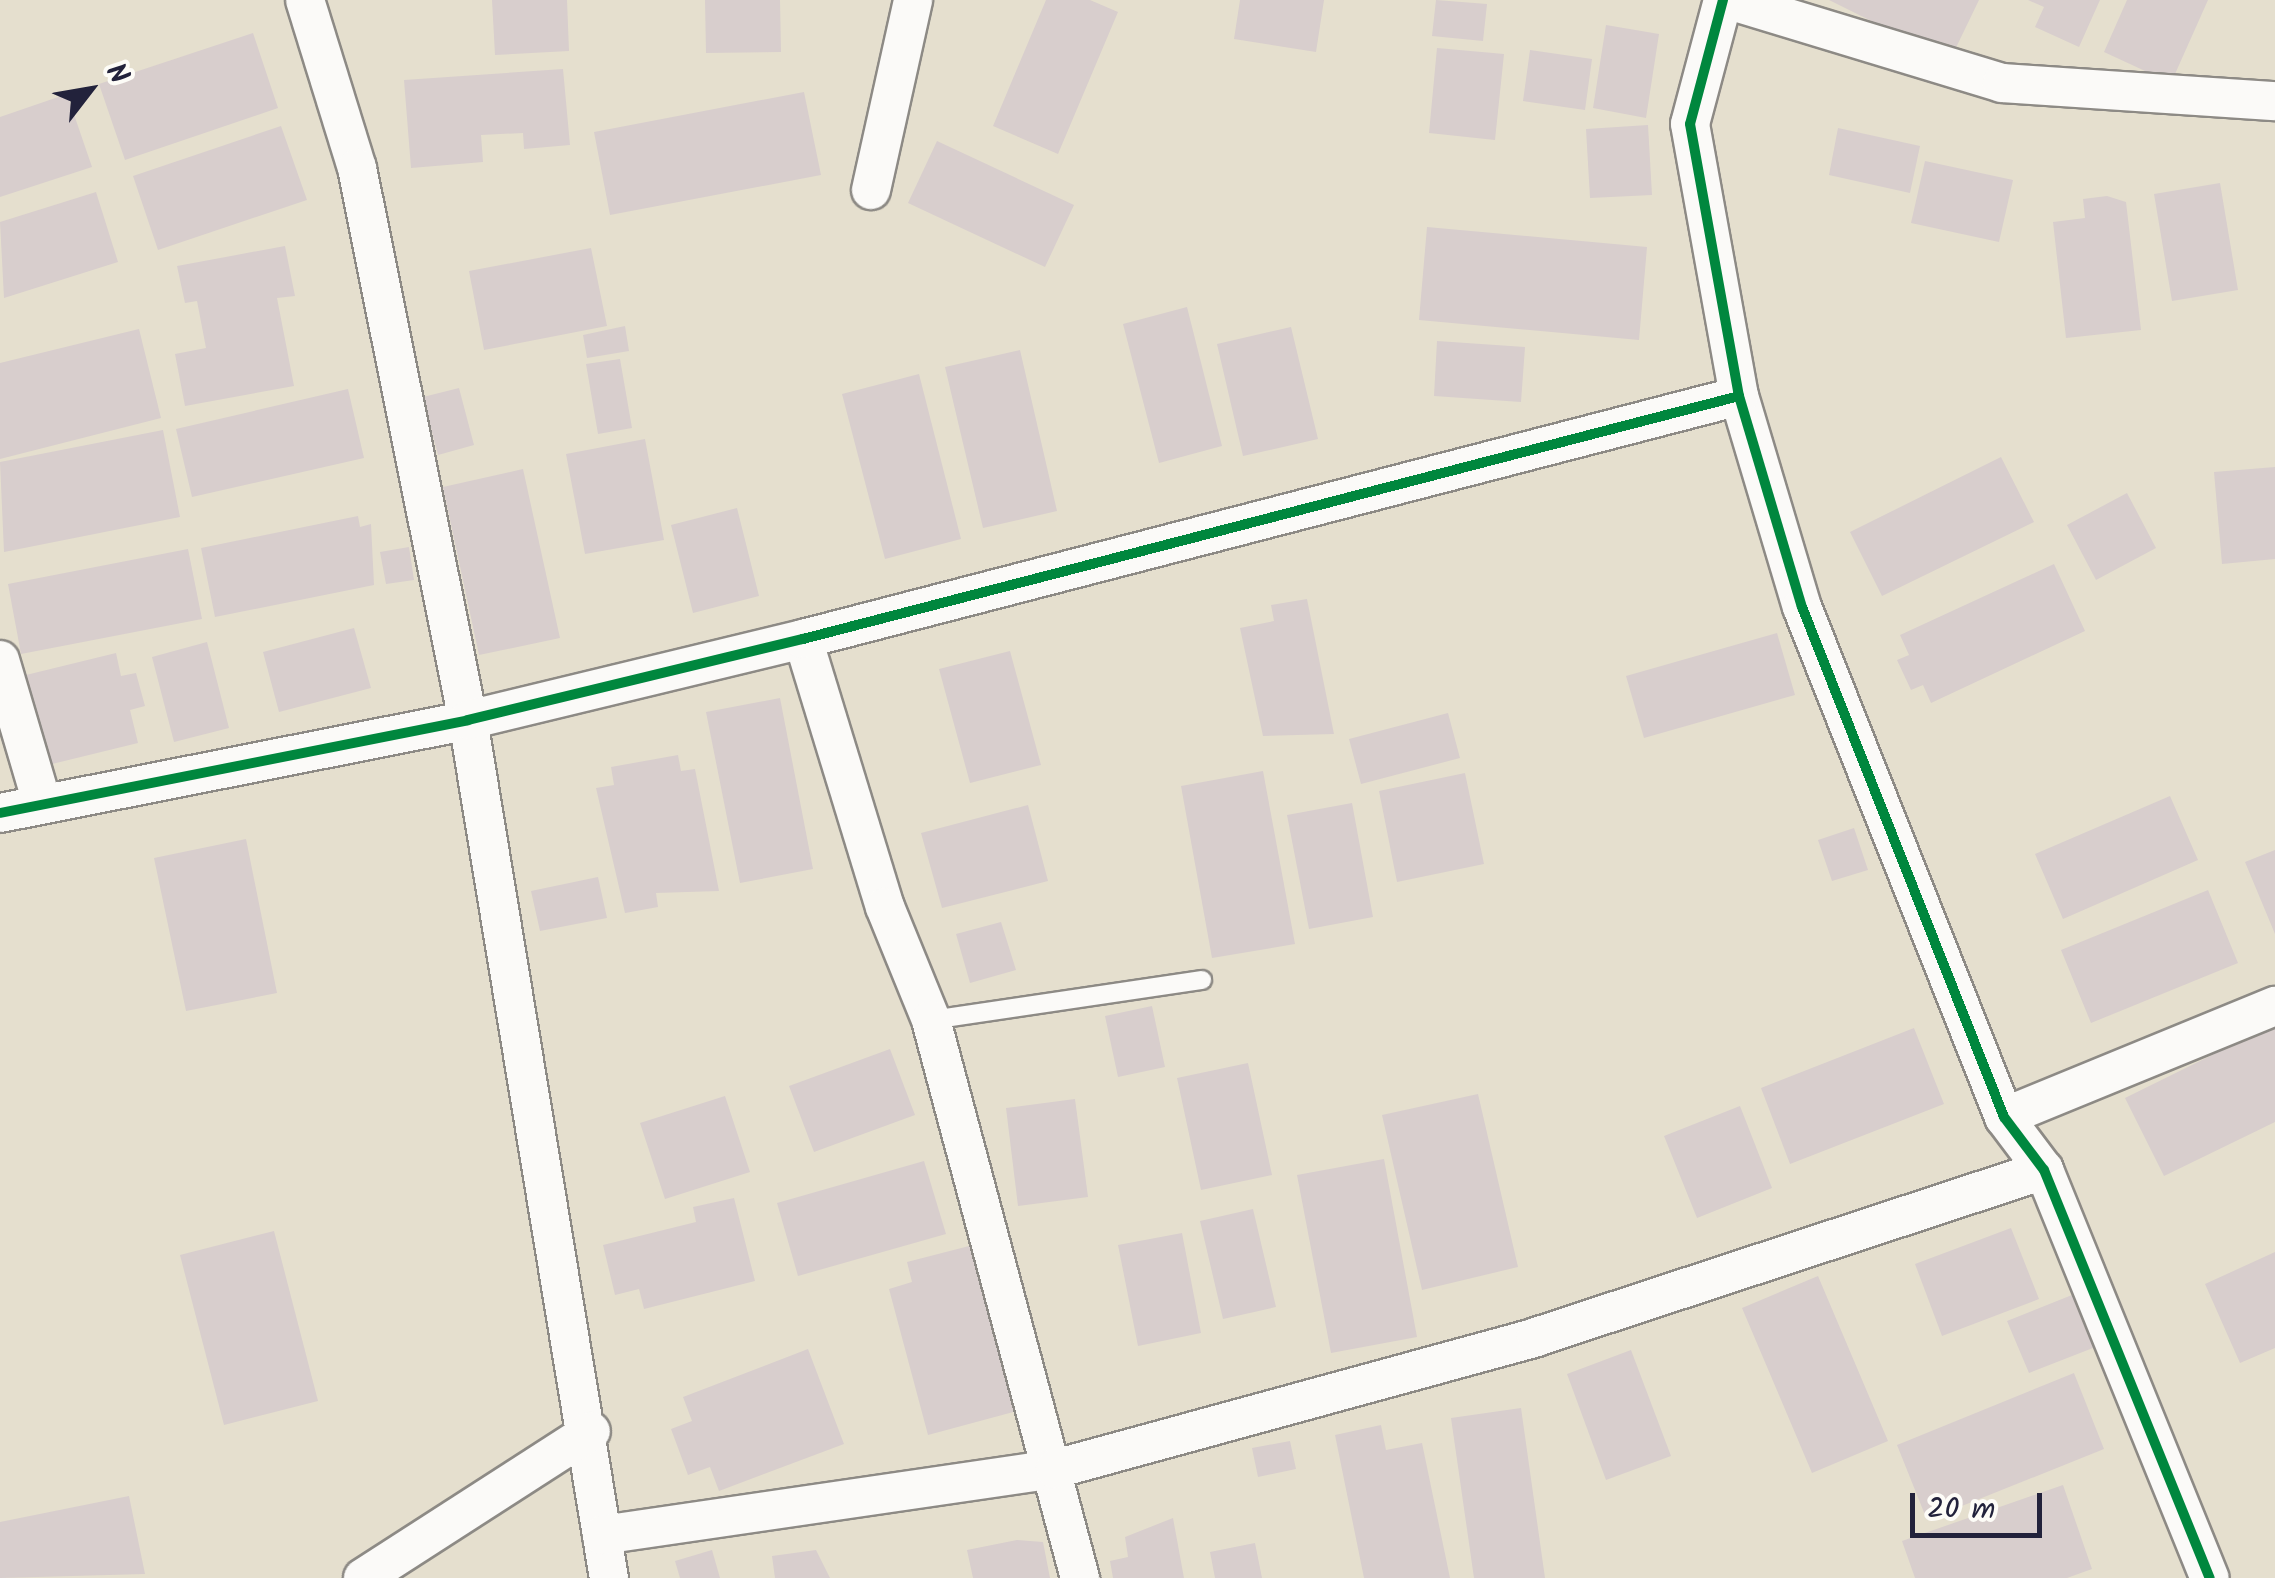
<!DOCTYPE html>
<style>
body{margin:0}
#map{position:relative;width:2275px;height:1578px;overflow:hidden;background:#e5dfce;font-family:Kalam,sans-serif}
div>[style]{position:absolute}
.building>*{inset:0;background:#d8cecd}
.roads{filter:drop-shadow(2px 0 #8d8a85) drop-shadow(-2px 0 #8d8a85) drop-shadow(0 2px #8d8a85) drop-shadow(0 -2px #8d8a85)}
.service>*{height:18px;margin:-9px;padding:0 9px;transform-origin:9px;border-radius:9px;background:#fbfaf8}
.minor>*{height:38px;margin:-19px;padding:0 19px;transform-origin:19px;border-radius:19px;background:#fbfaf8}
.cycleway>*{height:10px;margin:-5px;padding:0 5px;transform-origin:5px;border-radius:5px;background:#00873e}
span{translate:-50% -50%;white-space:nowrap;text-align:center;line-height:1.15;-webkit-text-stroke:10px #fdfcf7;paint-order:stroke}
.north{position:absolute;left:40px;top:40px;width:100px;height:100px;-webkit-text-stroke:8px #fdfcf7;paint-order:stroke;rotate:59deg;font-size:28px;font-weight:700;line-height:40px;text-align:center;color:#22223b}
.north::after{content:'';display:block;margin:auto;width:35px;height:45px;background:#22223b;clip-path:polygon(50% 0,100% 100%,50% 72%,0 100%)}
.scale{position:absolute;left:1910px;top:1493px;width:132px;height:45px;box-sizing:border-box;border:5px solid #22223b;border-top:0;padding-left:12px;font-size:30px;line-height:35px;white-space:nowrap;color:#22223b;-webkit-text-stroke:8px #fdfcf7;paint-order:stroke}
</style>
<div id="map">
<div class="building">
<div style="clip-path:polygon(492px 0,567px 0,569px 51px,495px 55px)"></div>
<div style="clip-path:polygon(705px 0,780px 0,781px 52px,706px 53px)"></div>
<div style="clip-path:polygon(1046px 0,1090px 0,1118px 12px,1058px 154px,993px 126px)"></div>
<div style="clip-path:polygon(1240px 0,1324px 0,1316px 52px,1234px 39px)"></div>
<div style="clip-path:polygon(1436px 0,1487px 4px,1483px 41px,1432px 36px)"></div>
<div style="clip-path:polygon(1829px 0,1979px 0,1950px 60px)"></div>
<div style="clip-path:polygon(2028px 0,2100px 0,2079px 47px,2035px 27px,2044px 7px)"></div>
<div style="clip-path:polygon(2127px 0,2208px 0,2171px 83px,2104px 52px)"></div>
<div style="clip-path:polygon(1606px 25px,1659px 34px,1646px 118px,1593px 108px)"></div>
<div style="clip-path:polygon(253px 33px,278px 108px,125px 160px,99px 84px)"></div>
<div style="clip-path:polygon(1437px 48px,1504px 54px,1495px 140px,1429px 133px)"></div>
<div style="clip-path:polygon(1530px 50px,1592px 59px,1585px 110px,1523px 101px)"></div>
<div style="clip-path:polygon(563px 69px,570px 145px,524px 149px,523px 133px,481px 135px,483px 162px,411px 168px,404px 80px)"></div>
<div style="clip-path:polygon(804px 92px,821px 175px,610px 215px,594px 132px)"></div>
<div style="clip-path:polygon(67px 94px,92px 167px,0 197px,0 117px)"></div>
<div style="clip-path:polygon(1648px 125px,1652px 195px,1590px 198px,1586px 129px)"></div>
<div style="clip-path:polygon(281px 126px,307px 200px,158px 250px,133px 176px)"></div>
<div style="clip-path:polygon(1838px 128px,1920px 146px,1910px 193px,1829px 175px)"></div>
<div style="clip-path:polygon(937px 141px,1074px 205px,1045px 267px,908px 203px)"></div>
<div style="clip-path:polygon(1925px 161px,2013px 180px,1999px 242px,1911px 223px)"></div>
<div style="clip-path:polygon(2220px 183px,2238px 290px,2172px 301px,2154px 194px)"></div>
<div style="clip-path:polygon(96px 192px,118px 262px,4px 298px,0 222px)"></div>
<div style="clip-path:polygon(2107px 196px,2126px 202px,2141px 330px,2066px 338px,2053px 222px,2085px 218px,2083px 199px)"></div>
<div style="clip-path:polygon(1427px 227px,1647px 247px,1639px 340px,1419px 320px)"></div>
<div style="clip-path:polygon(285px 246px,295px 296px,277px 298px,294px 386px,185px 406px,175px 354px,206px 348px,197px 301px,185px 303px,177px 266px)"></div>
<div style="clip-path:polygon(591px 248px,607px 326px,484px 350px,469px 271px)"></div>
<div style="clip-path:polygon(1187px 307px,1222px 446px,1159px 463px,1123px 324px)"></div>
<div style="clip-path:polygon(625px 326px,629px 351px,587px 358px,583px 335px)"></div>
<div style="clip-path:polygon(1291px 327px,1318px 439px,1243px 456px,1217px 344px)"></div>
<div style="clip-path:polygon(139px 329px,161px 418px,0 459px,0 363px)"></div>
<div style="clip-path:polygon(1437px 341px,1525px 347px,1521px 402px,1434px 396px)"></div>
<div style="clip-path:polygon(1020px 350px,1057px 511px,983px 528px,945px 367px)"></div>
<div style="clip-path:polygon(620px 359px,632px 428px,598px 434px,586px 364px)"></div>
<div style="clip-path:polygon(919px 374px,961px 539px,885px 559px,842px 394px)"></div>
<div style="clip-path:polygon(459px 388px,474px 445px,438px 455px,423px 397px)"></div>
<div style="clip-path:polygon(348px 389px,364px 458px,192px 497px,176px 429px)"></div>
<div style="clip-path:polygon(163px 430px,180px 517px,4px 552px,0 462px)"></div>
<div style="clip-path:polygon(645px 439px,664px 540px,585px 554px,566px 454px)"></div>
<div style="clip-path:polygon(2001px 457px,2034px 522px,1882px 596px,1850px 532px)"></div>
<div style="clip-path:polygon(2275px 467px,2275px 559px,2222px 564px,2214px 472px)"></div>
<div style="clip-path:polygon(523px 469px,560px 638px,479px 655px,443px 487px)"></div>
<div style="clip-path:polygon(2127px 493px,2156px 548px,2096px 580px,2067px 525px)"></div>
<div style="clip-path:polygon(737px 508px,759px 596px,693px 613px,671px 525px)"></div>
<div style="clip-path:polygon(358px 516px,360px 527px,371px 524px,374px 585px,215px 617px,201px 548px)"></div>
<div style="clip-path:polygon(409px 547px,414px 580px,386px 584px,380px 552px)"></div>
<div style="clip-path:polygon(188px 549px,202px 619px,21px 654px,8px 584px)"></div>
<div style="clip-path:polygon(2054px 564px,2085px 631px,1931px 703px,1923px 685px,1911px 690px,1897px 660px,1909px 655px,1900px 635px)"></div>
<div style="clip-path:polygon(1307px 599px,1334px 734px,1263px 736px,1240px 628px,1274px 621px,1271px 605px)"></div>
<div style="clip-path:polygon(354px 628px,371px 688px,279px 712px,263px 652px)"></div>
<div style="clip-path:polygon(1777px 633px,1795px 695px,1644px 738px,1626px 676px)"></div>
<div style="clip-path:polygon(207px 642px,229px 728px,174px 742px,152px 657px)"></div>
<div style="clip-path:polygon(1010px 651px,1041px 765px,970px 783px,939px 669px)"></div>
<div style="clip-path:polygon(116px 653px,121px 676px,136px 673px,145px 706px,130px 710px,138px 743px,48px 765px,26px 675px)"></div>
<div style="clip-path:polygon(780px 698px,813px 869px,740px 883px,706px 712px)"></div>
<div style="clip-path:polygon(1448px 713px,1460px 758px,1361px 784px,1349px 739px)"></div>
<div style="clip-path:polygon(678px 755px,681px 771px,695px 769px,719px 891px,656px 893px,658px 907px,625px 913px,596px 788px,614px 785px,611px 767px)"></div>
<div style="clip-path:polygon(1263px 771px,1295px 944px,1212px 958px,1181px 786px)"></div>
<div style="clip-path:polygon(1465px 773px,1484px 864px,1397px 882px,1379px 791px)"></div>
<div style="clip-path:polygon(2170px 796px,2198px 860px,2063px 919px,2035px 854px)"></div>
<div style="clip-path:polygon(1352px 803px,1373px 917px,1309px 929px,1287px 815px)"></div>
<div style="clip-path:polygon(1028px 805px,1048px 881px,942px 908px,921px 833px)"></div>
<div style="clip-path:polygon(1854px 828px,1868px 870px,1832px 881px,1818px 840px)"></div>
<div style="clip-path:polygon(246px 839px,277px 993px,186px 1011px,154px 858px)"></div>
<div style="clip-path:polygon(2275px 850px,2275px 934px,2245px 862px)"></div>
<div style="clip-path:polygon(598px 877px,607px 918px,540px 931px,531px 891px)"></div>
<div style="clip-path:polygon(2208px 890px,2238px 963px,2091px 1023px,2061px 950px)"></div>
<div style="clip-path:polygon(1001px 922px,1016px 970px,970px 983px,956px 934px)"></div>
<div style="clip-path:polygon(1152px 1006px,1165px 1067px,1118px 1077px,1105px 1016px)"></div>
<div style="clip-path:polygon(2275px 1024px,2275px 1122px,2164px 1176px,2125px 1098px)"></div>
<div style="clip-path:polygon(1914px 1028px,1944px 1104px,1790px 1164px,1761px 1088px)"></div>
<div style="clip-path:polygon(890px 1049px,915px 1115px,814px 1152px,789px 1086px)"></div>
<div style="clip-path:polygon(1248px 1063px,1272px 1175px,1201px 1190px,1177px 1078px)"></div>
<div style="clip-path:polygon(1478px 1094px,1518px 1267px,1422px 1290px,1382px 1115px)"></div>
<div style="clip-path:polygon(725px 1096px,750px 1172px,665px 1199px,640px 1123px)"></div>
<div style="clip-path:polygon(1075px 1099px,1088px 1197px,1018px 1206px,1006px 1108px)"></div>
<div style="clip-path:polygon(1740px 1106px,1772px 1188px,1697px 1218px,1664px 1136px)"></div>
<div style="clip-path:polygon(1384px 1159px,1417px 1337px,1331px 1353px,1297px 1175px)"></div>
<div style="clip-path:polygon(924px 1161px,946px 1234px,798px 1276px,777px 1203px)"></div>
<div style="clip-path:polygon(734px 1198px,755px 1281px,644px 1309px,639px 1289px,615px 1295px,603px 1245px,696px 1222px,693px 1207px)"></div>
<div style="clip-path:polygon(1253px 1209px,1276px 1307px,1223px 1319px,1200px 1221px)"></div>
<div style="clip-path:polygon(2011px 1228px,2039px 1299px,1942px 1336px,1915px 1264px)"></div>
<div style="clip-path:polygon(274px 1231px,318px 1401px,224px 1425px,180px 1255px)"></div>
<div style="clip-path:polygon(1182px 1233px,1201px 1333px,1138px 1346px,1118px 1245px)"></div>
<div style="clip-path:polygon(973px 1245px,1017px 1411px,928px 1435px,889px 1289px,912px 1282px,907px 1262px)"></div>
<div style="clip-path:polygon(2275px 1252px,2275px 1348px,2240px 1363px,2205px 1284px)"></div>
<div style="clip-path:polygon(1818px 1276px,1888px 1441px,1812px 1473px,1742px 1308px)"></div>
<div style="clip-path:polygon(2077px 1293px,2098px 1346px,2029px 1373px,2007px 1321px)"></div>
<div style="clip-path:polygon(808px 1349px,844px 1444px,719px 1491px,710px 1467px,688px 1475px,671px 1429px,692px 1421px,683px 1397px)"></div>
<div style="clip-path:polygon(1631px 1350px,1671px 1456px,1606px 1480px,1567px 1374px)"></div>
<div style="clip-path:polygon(2074px 1373px,2104px 1449px,1927px 1520px,1897px 1445px)"></div>
<div style="clip-path:polygon(1521px 1408px,1545px 1578px,1474px 1578px,1451px 1418px)"></div>
<div style="clip-path:polygon(1381px 1425px,1386px 1450px,1422px 1443px,1450px 1578px,1364px 1578px,1335px 1435px)"></div>
<div style="clip-path:polygon(1290px 1441px,1296px 1469px,1258px 1477px,1252px 1448px)"></div>
<div style="clip-path:polygon(2063px 1485px,2092px 1569px,2067px 1578px,1915px 1578px,1902px 1541px)"></div>
<div style="clip-path:polygon(129px 1496px,145px 1574px,0 1578px,0 1522px)"></div>
<div style="clip-path:polygon(1173px 1518px,1184px 1578px,1113px 1578px,1110px 1561px,1128px 1557px,1125px 1537px)"></div>
<div style="clip-path:polygon(1017px 1540px,1043px 1542px,1050px 1578px,973px 1578px,967px 1550px)"></div>
<div style="clip-path:polygon(1255px 1543px,1262px 1578px,1215px 1578px,1210px 1552px)"></div>
<div style="clip-path:polygon(712px 1550px,720px 1578px,680px 1578px,675px 1561px)"></div>
<div style="clip-path:polygon(816px 1550px,830px 1578px,775px 1578px,772px 1556px)"></div>
</div>
<div class="roads">
<div class="service">
<div style="left:931px;top:1020px;width:274px;rotate:-8.4deg"></div>
</div>
<div class="minor">
<div style="left:305px;top:0;width:176px;rotate:72.8deg"></div>
<div style="left:357px;top:168px;width:563px;rotate:78.63deg"></div>
<div style="left:468px;top:720px;width:870px;rotate:80.67deg"></div>
<div style="left:1723px;top:0;width:128px;rotate:104.9deg"></div>
<div style="left:1690px;top:124px;width:276px;rotate:79.8deg"></div>
<div style="left:1739px;top:396px;width:220px;rotate:73.4deg"></div>
<div style="left:1802px;top:607px;width:549px;rotate:68.39deg"></div>
<div style="left:2004px;top:1117px;width:66px;rotate:53deg"></div>
<div style="left:2044px;top:1170px;width:440px;rotate:67.9deg"></div>
<div style="left:1729px;top:0;width:285px;rotate:16.9deg"></div>
<div style="left:2002px;top:83px;width:274px;rotate:3.8deg"></div>
<div style="left:871px;top:190px;width:195px;rotate:-77.5deg"></div>
<div style="left:803px;top:639px;width:280px;rotate:73deg"></div>
<div style="left:885px;top:907px;width:122px;rotate:67.8deg"></div>
<div style="left:931px;top:1020px;width:578px;rotate:75.05deg"></div>
<div style="left:0;top:660px;width:145px;rotate:73.6deg"></div>
<div style="left:0;top:813px;width:477px;rotate:-11.2deg"></div>
<div style="left:468px;top:720px;width:345px;rotate:-13.6deg"></div>
<div style="left:803px;top:639px;width:967px;rotate:-14.55deg"></div>
<div style="left:2004px;top:1117px;width:293px;rotate:-22.3deg"></div>
<div style="left:602px;top:1535px;width:458px;rotate:-8.3deg"></div>
<div style="left:1055px;top:1469px;width:499px;rotate:-15.3deg"></div>
<div style="left:1536px;top:1337px;width:535px;rotate:-18.2deg"></div>
<div style="left:363px;top:1578px;width:271px;rotate:-32.8deg"></div>
</div>
</div>
<div class="cycleway">
<div style="left:1723px;top:0;width:128px;rotate:104.9deg"></div>
<div style="left:1690px;top:124px;width:276px;rotate:79.8deg"></div>
<div style="left:1739px;top:396px;width:220px;rotate:73.4deg"></div>
<div style="left:1802px;top:607px;width:549px;rotate:68.39deg"></div>
<div style="left:2004px;top:1117px;width:66px;rotate:53deg"></div>
<div style="left:2044px;top:1170px;width:440px;rotate:67.9deg"></div>
<div style="left:0;top:813px;width:477px;rotate:-11.2deg"></div>
<div style="left:468px;top:720px;width:345px;rotate:-13.6deg"></div>
<div style="left:803px;top:639px;width:967px;rotate:-14.55deg"></div>
</div>
<div class="north">N</div>
<div class="scale">20 m</div>
</div>
